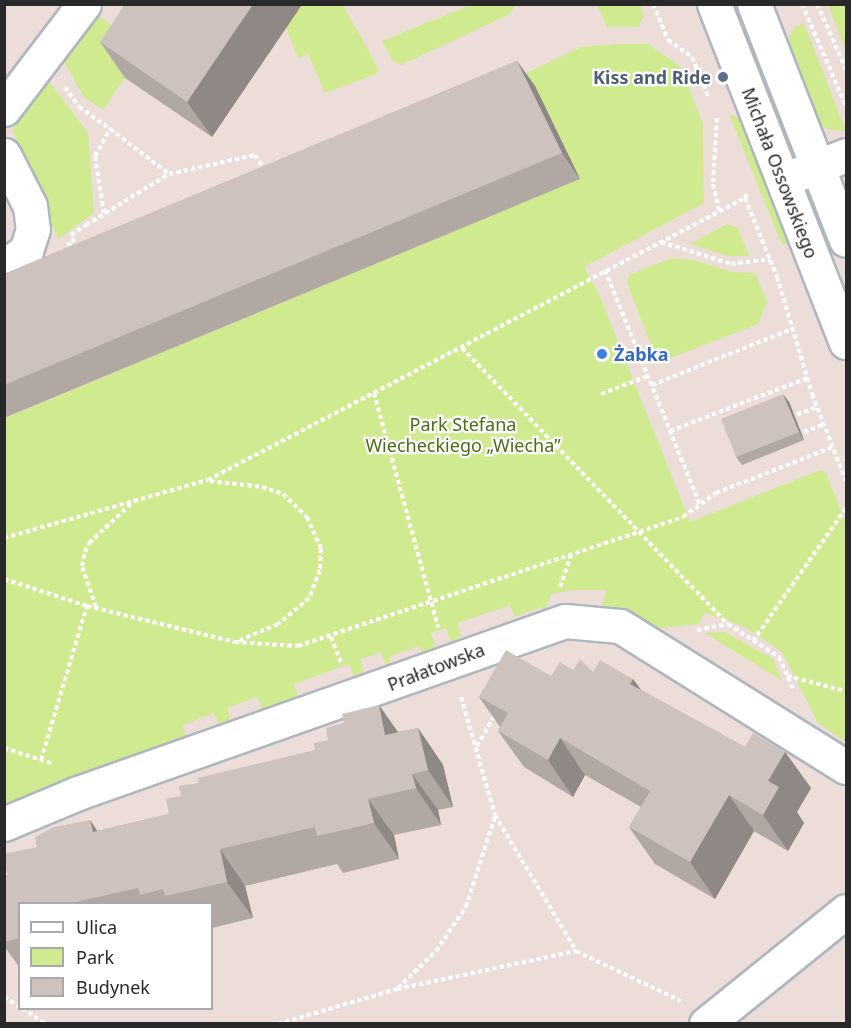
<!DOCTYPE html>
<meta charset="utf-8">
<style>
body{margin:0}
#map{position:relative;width:851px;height:1028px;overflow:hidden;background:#edddd9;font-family:"Noto Sans",sans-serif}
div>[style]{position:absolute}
.green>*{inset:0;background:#d0ea90}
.path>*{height:4px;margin-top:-2px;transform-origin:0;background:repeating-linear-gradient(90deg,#fff 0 4.5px,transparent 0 7.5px)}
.roads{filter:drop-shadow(2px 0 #aeb7bf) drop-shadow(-2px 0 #aeb7bf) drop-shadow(0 2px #aeb7bf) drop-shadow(0 -2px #aeb7bf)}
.street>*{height:33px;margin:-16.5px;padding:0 16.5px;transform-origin:16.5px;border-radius:16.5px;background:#fff}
.secondary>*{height:33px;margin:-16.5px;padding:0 16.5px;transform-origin:16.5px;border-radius:16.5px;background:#fff}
.wall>*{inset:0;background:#b1a7a3}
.shaded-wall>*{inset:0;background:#908885}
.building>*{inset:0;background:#cec2be}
.dots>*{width:16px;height:16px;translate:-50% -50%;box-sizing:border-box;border:3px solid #fff;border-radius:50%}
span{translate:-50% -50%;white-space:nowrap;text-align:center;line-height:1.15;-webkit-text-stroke:4.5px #fff;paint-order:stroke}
.service-label{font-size:18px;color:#4e5e75;font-weight:700}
.right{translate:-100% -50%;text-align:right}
.street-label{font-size:18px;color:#292929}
.shop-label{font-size:18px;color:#366cbe;font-weight:700}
.left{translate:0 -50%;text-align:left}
.park-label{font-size:18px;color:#476e12}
.frame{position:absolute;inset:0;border:6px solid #292929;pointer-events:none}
.legend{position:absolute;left:18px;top:902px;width:195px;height:108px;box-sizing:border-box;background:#fff;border:2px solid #a9a9a9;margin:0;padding:8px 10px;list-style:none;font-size:18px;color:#292929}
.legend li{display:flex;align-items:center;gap:12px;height:30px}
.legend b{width:30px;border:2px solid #a9a9a9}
</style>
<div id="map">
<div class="green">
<div style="clip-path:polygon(300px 5px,343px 5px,378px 68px,376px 74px,325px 93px,308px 54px,298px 58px,286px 27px)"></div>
<div style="clip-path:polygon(471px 5px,516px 5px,508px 15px,401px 65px,392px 60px,382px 41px)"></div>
<div style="clip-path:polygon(597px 5px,640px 5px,644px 16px,638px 27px,607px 27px)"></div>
<div style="clip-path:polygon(828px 5px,846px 5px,846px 50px)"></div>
<div style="clip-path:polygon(94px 13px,145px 48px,103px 110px,84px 97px,62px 58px)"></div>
<div style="clip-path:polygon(804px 23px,846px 131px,827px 129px,814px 118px,786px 45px,794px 27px)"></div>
<div style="clip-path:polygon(616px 44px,648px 44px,681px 67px,703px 124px,704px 203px,584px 267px,599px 294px,690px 522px,821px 470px,826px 473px,846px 524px,846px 742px,818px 723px,782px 652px,745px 627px,705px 613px,699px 624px,662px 628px,607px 611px,602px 604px,606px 590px,574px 590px,551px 594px,543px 615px,541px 607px,515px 617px,510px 605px,458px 623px,461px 636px,456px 639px,458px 646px,451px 643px,446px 628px,431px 633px,436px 648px,433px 655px,424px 659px,419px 646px,389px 657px,394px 670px,389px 672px,381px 652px,360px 659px,364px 672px,354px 676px,349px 664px,294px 684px,298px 696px,262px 709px,257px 697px,227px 708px,231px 721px,220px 726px,214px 713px,183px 725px,186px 737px,29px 803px,27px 796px,5px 804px,5px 418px,579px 179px,526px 73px,581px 47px)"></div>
<div style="clip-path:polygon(46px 77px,88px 133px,94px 213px,58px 239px,12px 130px)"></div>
<div style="clip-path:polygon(729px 114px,743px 120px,791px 241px,782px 245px)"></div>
<div style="clip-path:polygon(727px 224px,738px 228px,749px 256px,728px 256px,690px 244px)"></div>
<div style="clip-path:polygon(671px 258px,694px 260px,732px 272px,755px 273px,767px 302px,758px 324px,663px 361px,656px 358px,627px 283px,629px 275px)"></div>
<div style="clip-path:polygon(725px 632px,773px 659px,782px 681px,705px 633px)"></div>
</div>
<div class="path">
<div style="left:653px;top:4px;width:39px;rotate:67deg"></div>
<div style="left:668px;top:40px;width:29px;rotate:35deg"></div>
<div style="left:692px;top:57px;width:42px;rotate:67.7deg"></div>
<div style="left:802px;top:4px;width:111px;rotate:66.7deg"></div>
<div style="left:817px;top:4px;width:71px;rotate:66deg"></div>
<div style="left:65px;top:87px;width:24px;rotate:55deg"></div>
<div style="left:79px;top:107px;width:38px;rotate:35deg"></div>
<div style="left:717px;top:118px;width:66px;rotate:93.5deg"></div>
<div style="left:713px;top:184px;width:28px;rotate:77deg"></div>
<div style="left:745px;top:198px;width:85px;rotate:67.9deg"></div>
<div style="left:777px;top:277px;width:122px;rotate:73.3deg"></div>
<div style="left:812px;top:394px;width:93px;rotate:68.7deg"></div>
<div style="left:104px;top:213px;width:58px;rotate:-99deg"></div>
<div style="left:95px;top:156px;width:31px;rotate:-61deg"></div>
<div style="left:110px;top:129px;width:74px;rotate:37.3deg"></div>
<div style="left:661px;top:242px;width:73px;rotate:17.4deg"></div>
<div style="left:731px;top:264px;width:39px;rotate:-7deg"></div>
<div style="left:67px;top:245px;width:8px;rotate:-23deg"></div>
<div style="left:74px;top:242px;width:8px;rotate:-113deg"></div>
<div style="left:71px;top:235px;width:18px;rotate:-34deg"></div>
<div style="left:86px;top:225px;width:97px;rotate:-31.6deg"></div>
<div style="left:169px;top:174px;width:88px;rotate:-12.5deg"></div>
<div style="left:255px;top:155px;width:17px;rotate:57deg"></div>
<div style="left:605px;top:270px;width:253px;rotate:68deg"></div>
<div style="left:462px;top:348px;width:383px;rotate:46.1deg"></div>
<div style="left:652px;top:385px;width:151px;rotate:-21.8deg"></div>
<div style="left:374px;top:393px;width:243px;rotate:74.7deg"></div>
<div style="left:601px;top:394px;width:50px;rotate:-21deg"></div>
<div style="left:790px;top:417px;width:29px;rotate:-20deg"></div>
<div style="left:670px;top:431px;width:147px;rotate:-21.1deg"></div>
<div style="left:797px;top:435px;width:29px;rotate:-22deg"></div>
<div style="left:210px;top:481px;width:52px;rotate:6.6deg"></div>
<div style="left:262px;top:487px;width:22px;rotate:18deg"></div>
<div style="left:283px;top:494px;width:33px;rotate:44deg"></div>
<div style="left:307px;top:517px;width:35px;rotate:66deg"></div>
<div style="left:321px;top:549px;width:21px;rotate:93deg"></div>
<div style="left:320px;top:570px;width:30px;rotate:111deg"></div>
<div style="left:309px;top:598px;width:40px;rotate:140deg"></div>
<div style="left:278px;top:624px;width:46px;rotate:156.8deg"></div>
<div style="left:4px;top:538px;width:212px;rotate:-15.9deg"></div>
<div style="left:208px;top:480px;width:607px;rotate:-27.71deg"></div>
<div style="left:745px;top:198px;width:7px;rotate:-63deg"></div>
<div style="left:4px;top:579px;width:87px;rotate:18deg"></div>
<div style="left:87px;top:606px;width:152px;rotate:13.7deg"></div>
<div style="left:235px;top:642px;width:63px;rotate:3.6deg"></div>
<div style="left:298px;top:646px;width:406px;rotate:-18.5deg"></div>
<div style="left:683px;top:517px;width:41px;rotate:-36deg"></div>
<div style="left:716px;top:493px;width:126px;rotate:-21.5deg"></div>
<div style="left:560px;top:587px;width:34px;rotate:-71deg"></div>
<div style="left:96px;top:607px;width:43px;rotate:-108.9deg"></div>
<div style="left:82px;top:566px;width:14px;rotate:-78deg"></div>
<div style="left:85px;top:552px;width:10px;rotate:-66deg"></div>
<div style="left:89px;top:543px;width:60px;rotate:-43deg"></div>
<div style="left:697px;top:630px;width:32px;rotate:-11deg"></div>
<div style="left:728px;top:624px;width:61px;rotate:32.9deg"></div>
<div style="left:779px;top:657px;width:35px;rotate:66deg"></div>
<div style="left:331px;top:637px;width:28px;rotate:69deg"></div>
<div style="left:753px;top:641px;width:162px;rotate:-55deg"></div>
<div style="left:787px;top:676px;width:61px;rotate:14.3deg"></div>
<div style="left:461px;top:697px;width:123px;rotate:73.9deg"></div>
<div style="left:495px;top:815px;width:158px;rotate:59.2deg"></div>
<div style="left:576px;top:951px;width:116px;rotate:25.5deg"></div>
<div style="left:477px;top:746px;width:38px;rotate:-60deg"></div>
<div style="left:4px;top:748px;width:52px;rotate:17.7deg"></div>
<div style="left:41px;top:760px;width:161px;rotate:-73.4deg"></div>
<div style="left:398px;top:988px;width:53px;rotate:-44.2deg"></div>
<div style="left:436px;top:951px;width:53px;rotate:-55.7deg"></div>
<div style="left:466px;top:907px;width:96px;rotate:-72.3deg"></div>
<div style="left:4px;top:997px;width:19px;rotate:32deg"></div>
<div style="left:22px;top:1008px;width:29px;rotate:34deg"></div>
<div style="left:278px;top:1024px;width:124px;rotate:-16.4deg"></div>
<div style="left:397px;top:989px;width:183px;rotate:-12deg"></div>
</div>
<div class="roads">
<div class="street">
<div style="left:4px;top:109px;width:132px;rotate:-52.7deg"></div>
<div style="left:4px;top:155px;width:57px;rotate:63deg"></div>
<div style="left:30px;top:206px;width:23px;rotate:83deg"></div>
<div style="left:33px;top:229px;width:23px;rotate:108deg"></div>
<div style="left:26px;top:251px;width:27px;rotate:146deg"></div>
<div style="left:783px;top:180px;width:68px;rotate:-21.6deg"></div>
<div style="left:4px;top:824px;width:80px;rotate:-22.7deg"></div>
<div style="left:78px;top:793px;width:516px;rotate:-19.45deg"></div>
<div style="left:565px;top:621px;width:55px;rotate:5.2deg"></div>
<div style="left:620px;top:626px;width:266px;rotate:32deg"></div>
<div style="left:706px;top:1024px;width:180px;rotate:-38.9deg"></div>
</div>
<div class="secondary">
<div style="left:714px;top:4px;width:363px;rotate:68.7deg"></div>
<div style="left:754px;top:4px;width:253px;rotate:68.7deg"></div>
</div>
</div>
<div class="wall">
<div style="clip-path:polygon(301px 6px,212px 137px,125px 78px,100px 42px)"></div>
<div style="clip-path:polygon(517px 61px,535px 86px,580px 179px,4px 418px,4px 274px)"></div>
<div style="clip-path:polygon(783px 394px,789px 402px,804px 440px,742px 465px,736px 457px)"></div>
<div style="clip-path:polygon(593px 672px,633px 679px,641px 690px,745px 747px,785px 752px,811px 788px,797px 812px,804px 823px,788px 851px,754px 831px,715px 899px,655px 864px,629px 827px,641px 807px,585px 775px,573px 797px,524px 767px,498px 731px,500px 727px,479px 697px,551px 676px)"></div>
<div style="clip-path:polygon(379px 705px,398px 732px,418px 728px,443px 765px,453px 807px,438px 810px,441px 825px,394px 835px,399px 859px,343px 873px,337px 864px,245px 886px,253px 918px,212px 928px,212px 903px,20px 903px,20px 968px,4px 946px,4px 876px,8px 875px,37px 847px,90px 820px,97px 831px,169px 814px,181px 796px,199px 783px,315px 750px,328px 740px,344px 723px)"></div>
</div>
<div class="shaded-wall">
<div style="clip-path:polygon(253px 4px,300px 4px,301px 6px,212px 137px,187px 102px)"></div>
<div style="clip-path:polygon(517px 61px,535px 86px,580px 179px,562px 153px)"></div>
<div style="clip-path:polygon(783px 394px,789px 402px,804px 440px,799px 432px)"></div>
<div style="clip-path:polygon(633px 679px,659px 715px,630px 684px)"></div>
<div style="clip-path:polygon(379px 705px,404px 741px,385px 735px)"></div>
<div style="clip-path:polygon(418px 728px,443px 765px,453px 807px,428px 770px)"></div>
<div style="clip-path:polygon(560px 738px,585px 775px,573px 797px,548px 760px)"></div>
<div style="clip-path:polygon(785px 752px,811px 788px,797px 812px,804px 823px,788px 851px,763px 815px,768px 781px)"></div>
<div style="clip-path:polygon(412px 774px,438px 810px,441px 825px,416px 788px)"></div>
<div style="clip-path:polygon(729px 795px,754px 831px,715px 899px,690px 862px)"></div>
<div style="clip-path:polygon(368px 799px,394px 835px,399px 859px,374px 823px)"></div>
<div style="clip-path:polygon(90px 820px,115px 857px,93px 832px)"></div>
<div style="clip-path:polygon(220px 849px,245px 886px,253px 918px,227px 882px)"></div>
</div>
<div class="building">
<div style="clip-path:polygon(125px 4px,253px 4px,187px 102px,100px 42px)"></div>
<div style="clip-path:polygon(517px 61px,562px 153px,4px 385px,4px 274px)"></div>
<div style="clip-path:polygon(783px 394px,799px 432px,736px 457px,721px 419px)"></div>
<div style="clip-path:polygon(506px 650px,551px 676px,560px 662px,573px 670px,580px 659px,593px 672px,600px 660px,633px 679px,630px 684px,745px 747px,753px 733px,785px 752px,768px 781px,779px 787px,763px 815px,729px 795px,690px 862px,629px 827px,650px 791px,560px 738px,548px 760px,498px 731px,508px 713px,479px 697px)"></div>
<div style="clip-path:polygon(379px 705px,385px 735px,418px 728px,428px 770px,412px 774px,416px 788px,368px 799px,374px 823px,317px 836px,315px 827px,220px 849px,227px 882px,165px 896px,163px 889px,140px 895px,138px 888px,76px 902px,76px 903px,20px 903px,20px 938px,4px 942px,4px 876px,8px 875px,4px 861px,4px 854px,37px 847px,35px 837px,54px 827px,90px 820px,93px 832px,169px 814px,166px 799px,181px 796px,179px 786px,199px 783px,198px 778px,315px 750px,314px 743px,328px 740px,326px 728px,344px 723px,342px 714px)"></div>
</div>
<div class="dots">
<div style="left:723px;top:77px;background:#5c6f8a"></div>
<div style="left:602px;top:354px;background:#3f7fe0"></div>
</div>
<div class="service-label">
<span class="right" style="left:711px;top:77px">Kiss and Ride</span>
</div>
<div class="street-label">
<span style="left:780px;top:173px;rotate:69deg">Michała Ossowskiego</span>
<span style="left:436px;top:667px;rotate:-21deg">Prałatowska</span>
</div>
<div class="shop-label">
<span class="left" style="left:614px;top:354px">Żabka</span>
</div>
<div class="park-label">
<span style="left:463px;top:435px">Park Stefana<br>Wiecheckiego „Wiecha”</span>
</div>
<div class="frame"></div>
<ul class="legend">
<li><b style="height:8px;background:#fff"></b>Ulica</li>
<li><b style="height:16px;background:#d0ea90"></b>Park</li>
<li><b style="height:16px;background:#cec2be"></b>Budynek</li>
</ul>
</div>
